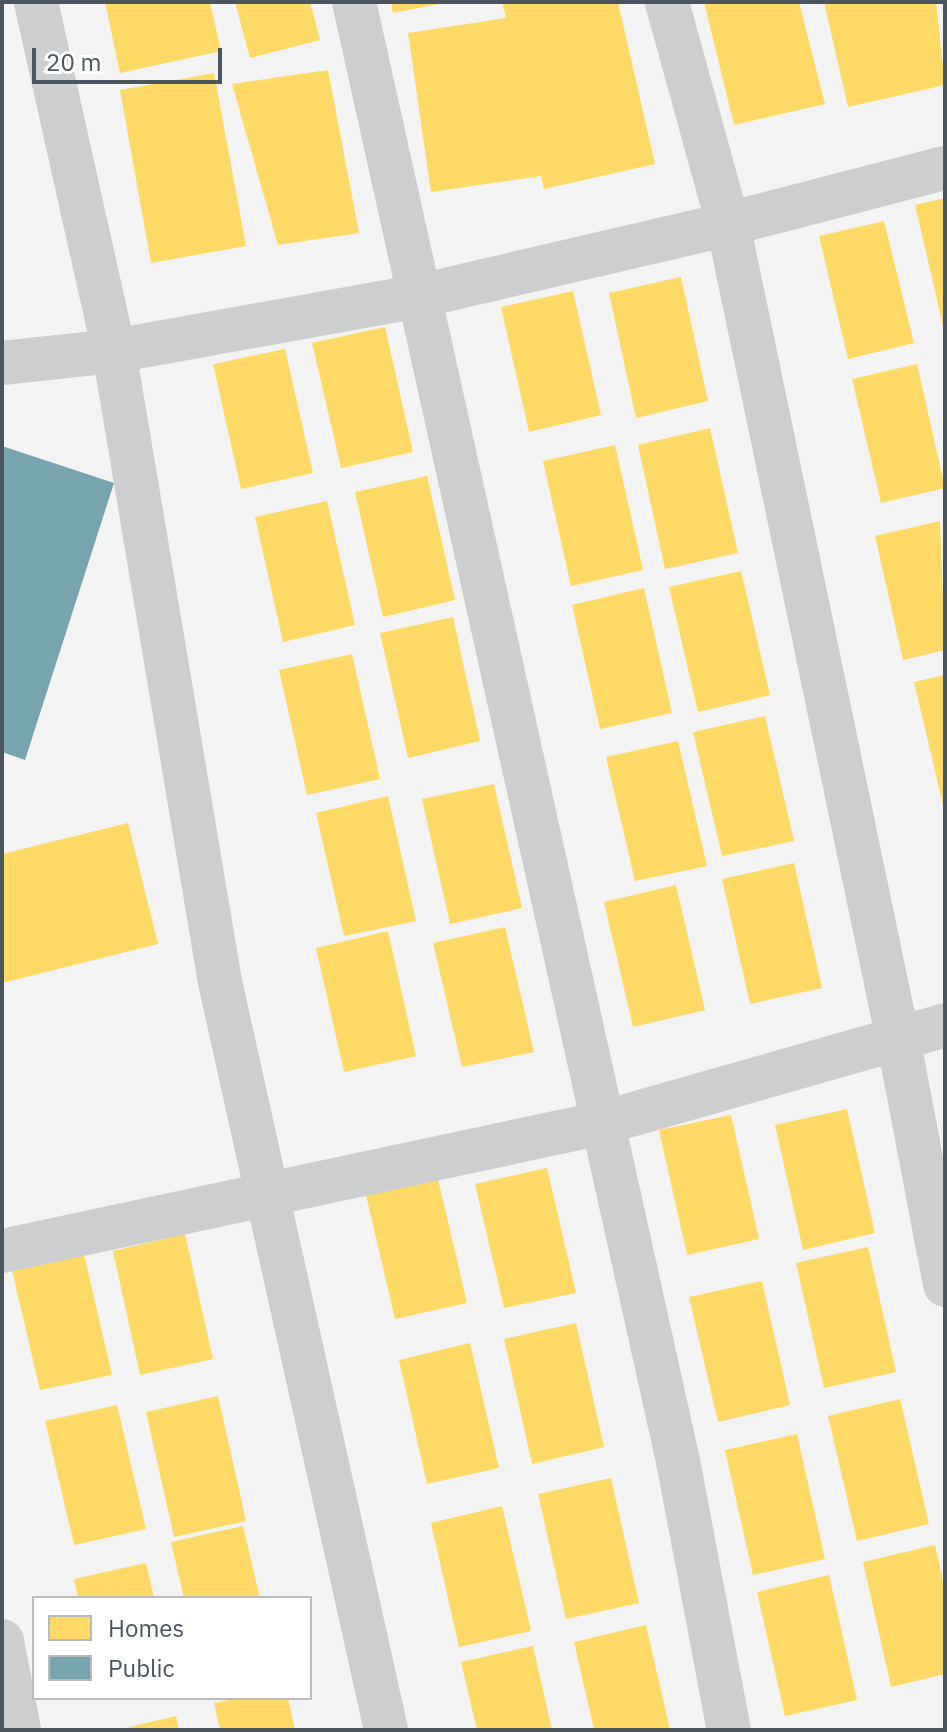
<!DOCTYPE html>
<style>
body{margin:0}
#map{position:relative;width:947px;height:1732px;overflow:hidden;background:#f3f3f3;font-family:"IBM Plex Sans",sans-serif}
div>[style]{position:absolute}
.homes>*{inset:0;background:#ffd966}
.public>*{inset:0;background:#76a5af}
.minor>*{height:44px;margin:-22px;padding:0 22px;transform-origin:22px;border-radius:22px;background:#cdced0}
span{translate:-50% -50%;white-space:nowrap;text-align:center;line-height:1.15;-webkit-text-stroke:8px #fff;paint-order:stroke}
.frame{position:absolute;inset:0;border:4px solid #4b555e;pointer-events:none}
.legend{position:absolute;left:32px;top:1596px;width:280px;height:104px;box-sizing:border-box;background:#fff;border:2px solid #b7bbbf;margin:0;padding:10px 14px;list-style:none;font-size:24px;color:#4b555e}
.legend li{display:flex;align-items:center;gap:16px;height:40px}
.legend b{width:40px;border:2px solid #b7bbbf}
.scale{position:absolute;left:32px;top:48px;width:190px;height:36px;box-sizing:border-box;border:4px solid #4b555e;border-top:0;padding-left:10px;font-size:24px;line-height:28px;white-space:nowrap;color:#4b555e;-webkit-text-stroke:6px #fff;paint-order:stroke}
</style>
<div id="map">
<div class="homes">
<div style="clip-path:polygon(105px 2px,210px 2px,221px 51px,120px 73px)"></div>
<div style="clip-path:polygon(235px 2px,310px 2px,320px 40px,250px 58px)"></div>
<div style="clip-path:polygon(391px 2px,444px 2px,444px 3px,393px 13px)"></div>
<div style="clip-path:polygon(502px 2px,618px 2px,655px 164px,544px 189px,541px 176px,431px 192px,408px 33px,506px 18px)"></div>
<div style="clip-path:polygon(704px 2px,799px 2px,825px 104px,734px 125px)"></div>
<div style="clip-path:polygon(824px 2px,936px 2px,945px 85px,848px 107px)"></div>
<div style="clip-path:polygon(328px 70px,359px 233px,278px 245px,232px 84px)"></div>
<div style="clip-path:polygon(214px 73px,246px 246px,151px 263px,120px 90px)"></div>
<div style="clip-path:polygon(945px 198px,945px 330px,944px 330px,915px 205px)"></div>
<div style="clip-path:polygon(884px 221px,914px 343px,848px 359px,819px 236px)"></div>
<div style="clip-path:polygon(681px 277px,708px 401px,636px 418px,609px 293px)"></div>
<div style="clip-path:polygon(573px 291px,601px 415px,529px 432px,501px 307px)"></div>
<div style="clip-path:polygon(385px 327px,413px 452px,341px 468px,312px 343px)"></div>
<div style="clip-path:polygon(285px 349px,313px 473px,241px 489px,213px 364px)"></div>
<div style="clip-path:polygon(917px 364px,945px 488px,881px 503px,852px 379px)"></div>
<div style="clip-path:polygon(710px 428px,738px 553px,665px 569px,638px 445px)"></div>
<div style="clip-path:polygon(615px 445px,643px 570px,571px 586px,543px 461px)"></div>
<div style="clip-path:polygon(427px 476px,455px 600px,383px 617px,355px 492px)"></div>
<div style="clip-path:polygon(327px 501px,355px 625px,283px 642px,255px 517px)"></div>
<div style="clip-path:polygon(940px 521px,945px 650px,903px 660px,875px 536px)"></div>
<div style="clip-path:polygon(741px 571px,770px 695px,698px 712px,669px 587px)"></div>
<div style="clip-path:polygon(644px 588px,672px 713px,600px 729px,572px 605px)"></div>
<div style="clip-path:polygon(453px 617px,480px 741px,408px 758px,380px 633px)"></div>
<div style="clip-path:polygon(352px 654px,380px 779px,307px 795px,279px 670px)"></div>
<div style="clip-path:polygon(945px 675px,945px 809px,944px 809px,914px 682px)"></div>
<div style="clip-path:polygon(765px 716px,794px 841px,722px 856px,693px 732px)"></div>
<div style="clip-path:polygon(678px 741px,707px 866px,635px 881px,606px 757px)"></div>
<div style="clip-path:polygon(494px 784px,522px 908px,450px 924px,422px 799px)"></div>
<div style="clip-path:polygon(388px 796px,416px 921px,344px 936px,316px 813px)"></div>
<div style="clip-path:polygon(128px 823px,158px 944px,2px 983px,2px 854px)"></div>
<div style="clip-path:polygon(794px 863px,822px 988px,750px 1004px,722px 879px)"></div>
<div style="clip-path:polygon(676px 885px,705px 1010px,633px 1027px,604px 902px)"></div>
<div style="clip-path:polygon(505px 927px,534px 1052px,462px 1067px,433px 943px)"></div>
<div style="clip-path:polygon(388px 931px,416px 1056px,344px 1072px,316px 948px)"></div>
<div style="clip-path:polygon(847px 1109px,875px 1233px,803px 1250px,775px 1125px)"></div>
<div style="clip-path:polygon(731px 1115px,759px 1239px,687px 1255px,659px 1130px)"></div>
<div style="clip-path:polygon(547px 1168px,576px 1293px,504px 1308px,475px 1184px)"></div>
<div style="clip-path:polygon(438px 1179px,467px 1303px,395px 1319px,366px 1195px)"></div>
<div style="clip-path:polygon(185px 1234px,213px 1359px,140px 1375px,113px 1251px)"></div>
<div style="clip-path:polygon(868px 1247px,896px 1372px,824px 1388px,796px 1263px)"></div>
<div style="clip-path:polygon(83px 1250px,112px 1375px,40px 1390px,11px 1266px)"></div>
<div style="clip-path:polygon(762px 1281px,790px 1405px,718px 1422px,689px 1297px)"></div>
<div style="clip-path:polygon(576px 1323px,604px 1447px,532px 1464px,504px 1339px)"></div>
<div style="clip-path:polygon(470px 1343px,499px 1468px,427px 1484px,399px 1360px)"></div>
<div style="clip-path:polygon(218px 1396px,246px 1521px,174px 1537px,146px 1412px)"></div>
<div style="clip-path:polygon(900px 1399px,929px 1524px,857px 1541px,828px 1416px)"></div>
<div style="clip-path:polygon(117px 1405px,146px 1529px,74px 1545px,45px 1421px)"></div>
<div style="clip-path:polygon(797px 1434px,825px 1559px,753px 1575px,725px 1450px)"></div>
<div style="clip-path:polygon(611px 1478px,639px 1603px,566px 1619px,538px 1494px)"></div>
<div style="clip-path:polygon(502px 1506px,531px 1631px,459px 1647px,431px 1523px)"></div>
<div style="clip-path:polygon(243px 1526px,260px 1598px,184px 1598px,171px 1542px)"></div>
<div style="clip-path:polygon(935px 1545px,945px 1590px,945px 1674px,891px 1687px,863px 1562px)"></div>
<div style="clip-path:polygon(146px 1563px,154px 1598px,78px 1598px,74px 1579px)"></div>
<div style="clip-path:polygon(829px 1575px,857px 1700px,785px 1716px,757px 1592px)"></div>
<div style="clip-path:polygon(646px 1625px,670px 1730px,594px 1730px,574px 1642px)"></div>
<div style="clip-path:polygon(533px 1646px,552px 1730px,477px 1730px,461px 1662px)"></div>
<div style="clip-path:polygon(238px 1698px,288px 1698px,295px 1730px,220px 1730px,214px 1703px)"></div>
<div style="clip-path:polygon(176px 1716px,179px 1730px,122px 1730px,121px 1729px)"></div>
</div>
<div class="public">
<div style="clip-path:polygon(2px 446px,114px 483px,25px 760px,2px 752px)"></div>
</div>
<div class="minor">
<div style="left:354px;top:2px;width:1495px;rotate:77.48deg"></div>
<div style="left:678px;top:1461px;width:274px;rotate:79.3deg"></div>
<div style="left:2px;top:363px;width:113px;rotate:-6.1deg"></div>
<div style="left:114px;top:351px;width:358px;rotate:-102.6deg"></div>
<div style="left:897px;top:1035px;width:828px;rotate:-101.77deg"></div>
<div style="left:728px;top:224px;width:224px;rotate:-14.5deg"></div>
<div style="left:902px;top:1059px;width:230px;rotate:79.2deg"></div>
<div style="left:2px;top:1251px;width:614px;rotate:-12.04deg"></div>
<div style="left:602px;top:1123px;width:357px;rotate:-15.9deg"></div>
<div style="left:2px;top:1641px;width:91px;rotate:79.2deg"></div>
<div style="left:386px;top:1730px;width:766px;rotate:-102.51deg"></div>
<div style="left:220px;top:982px;width:640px;rotate:-99.54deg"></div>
<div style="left:114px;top:351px;width:315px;rotate:-10.2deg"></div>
<div style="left:424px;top:295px;width:312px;rotate:-13.1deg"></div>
<div style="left:728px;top:224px;width:230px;rotate:-105.4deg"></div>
</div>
<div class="frame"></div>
<ul class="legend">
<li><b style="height:22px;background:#ffd966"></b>Homes</li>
<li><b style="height:22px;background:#76a5af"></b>Public</li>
</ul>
<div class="scale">20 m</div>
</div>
